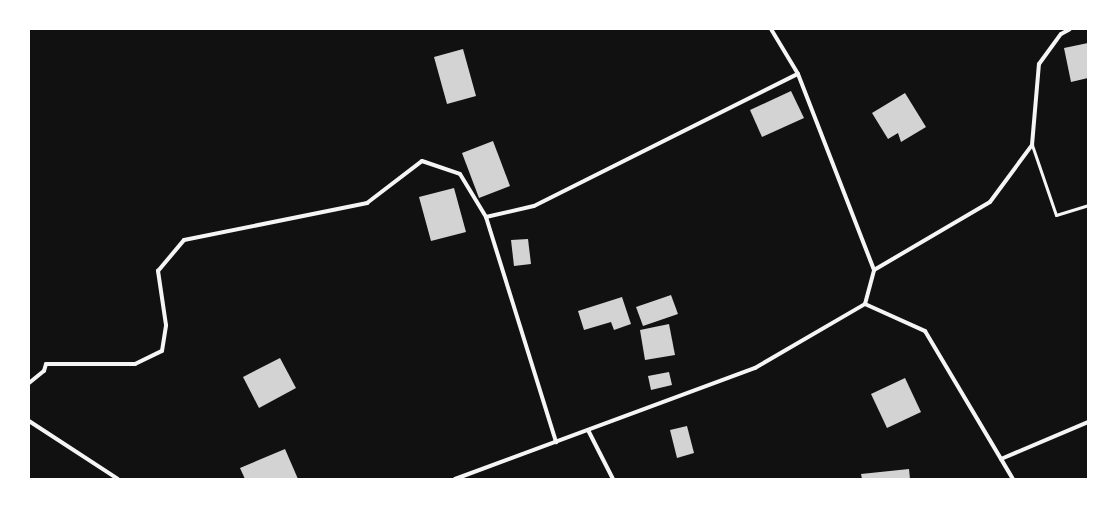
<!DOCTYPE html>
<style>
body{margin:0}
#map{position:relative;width:1117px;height:508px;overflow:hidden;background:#111;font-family:"Work Sans",sans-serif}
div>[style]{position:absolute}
.building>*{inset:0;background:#d3d3d3}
.service>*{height:3px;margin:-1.5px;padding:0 1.5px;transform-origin:1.5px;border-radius:1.5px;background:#f5f5f5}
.minor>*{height:4px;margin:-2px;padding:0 2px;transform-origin:2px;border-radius:2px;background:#f5f5f5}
span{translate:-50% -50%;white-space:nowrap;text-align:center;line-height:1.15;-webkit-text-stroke:4px #fff;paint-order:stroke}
.frame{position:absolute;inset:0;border:30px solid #fff;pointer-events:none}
</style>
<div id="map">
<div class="building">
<div style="clip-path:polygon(1088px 43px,1088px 78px,1071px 82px,1064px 48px)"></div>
<div style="clip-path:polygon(463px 49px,476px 96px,447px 104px,434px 57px)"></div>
<div style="clip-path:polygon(791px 91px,804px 118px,762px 137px,750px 110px)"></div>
<div style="clip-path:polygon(905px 93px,926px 127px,901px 142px,898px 133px,888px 139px,872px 113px)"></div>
<div style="clip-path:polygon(493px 141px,510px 186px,479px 198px,462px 153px)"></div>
<div style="clip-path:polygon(454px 188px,466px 232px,431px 241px,419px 197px)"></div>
<div style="clip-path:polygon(528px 239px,531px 264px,514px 266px,511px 240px)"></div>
<div style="clip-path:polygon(671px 295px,678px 314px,643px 326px,636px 307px)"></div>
<div style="clip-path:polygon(622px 297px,631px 324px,614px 330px,611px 322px,584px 330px,578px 311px)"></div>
<div style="clip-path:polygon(669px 324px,675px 355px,645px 360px,640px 330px)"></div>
<div style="clip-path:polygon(280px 358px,296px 388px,259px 408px,243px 377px)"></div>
<div style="clip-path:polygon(669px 372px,672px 385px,651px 390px,648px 376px)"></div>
<div style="clip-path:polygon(905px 378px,921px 412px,887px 428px,871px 394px)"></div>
<div style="clip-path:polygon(687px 426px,694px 453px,677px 458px,670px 430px)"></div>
<div style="clip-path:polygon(285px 449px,298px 479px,245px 479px,240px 468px)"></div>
<div style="clip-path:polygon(909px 469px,910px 479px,862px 479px,861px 474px)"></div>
</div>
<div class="service">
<div style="left:1032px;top:145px;width:74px;rotate:71.1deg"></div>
<div style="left:1056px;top:215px;width:34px;rotate:-17deg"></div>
</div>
<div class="minor">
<div style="left:771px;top:29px;width:52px;rotate:59deg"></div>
<div style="left:798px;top:74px;width:210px;rotate:68.8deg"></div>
<div style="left:486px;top:217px;width:49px;rotate:-12.9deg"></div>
<div style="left:534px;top:206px;width:295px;rotate:-26.6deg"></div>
<div style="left:865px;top:304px;width:66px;rotate:24.2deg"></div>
<div style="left:925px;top:331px;width:172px;rotate:59.3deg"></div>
<div style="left:29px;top:383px;width:19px;rotate:-39deg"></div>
<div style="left:44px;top:371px;width:7px;rotate:-74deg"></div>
<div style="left:46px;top:364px;width:89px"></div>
<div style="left:135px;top:364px;width:30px;rotate:-26deg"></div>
<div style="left:162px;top:351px;width:26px;rotate:-81deg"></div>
<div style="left:166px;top:325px;width:55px;rotate:-98.4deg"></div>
<div style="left:158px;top:271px;width:40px;rotate:-50deg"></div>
<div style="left:184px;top:240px;width:187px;rotate:-11.4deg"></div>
<div style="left:367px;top:203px;width:69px;rotate:-37.4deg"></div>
<div style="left:422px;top:161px;width:40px;rotate:18.9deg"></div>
<div style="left:460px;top:174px;width:50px;rotate:58.8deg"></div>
<div style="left:486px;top:217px;width:236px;rotate:72.7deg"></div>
<div style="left:29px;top:421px;width:106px;rotate:33.1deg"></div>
<div style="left:588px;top:430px;width:55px;rotate:63deg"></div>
<div style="left:1001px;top:459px;width:95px;rotate:-23deg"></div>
<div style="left:455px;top:479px;width:320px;rotate:-20.3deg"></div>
<div style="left:755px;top:368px;width:127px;rotate:-30.2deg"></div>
<div style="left:865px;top:304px;width:35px;rotate:-75deg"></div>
<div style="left:874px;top:270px;width:134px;rotate:-30.4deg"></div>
<div style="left:990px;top:202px;width:71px;rotate:-53.6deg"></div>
<div style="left:1032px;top:145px;width:81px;rotate:-85.1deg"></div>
<div style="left:1039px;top:64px;width:37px;rotate:-54deg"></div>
<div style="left:1061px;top:34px;width:10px;rotate:-29deg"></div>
</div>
<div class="frame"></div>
</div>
